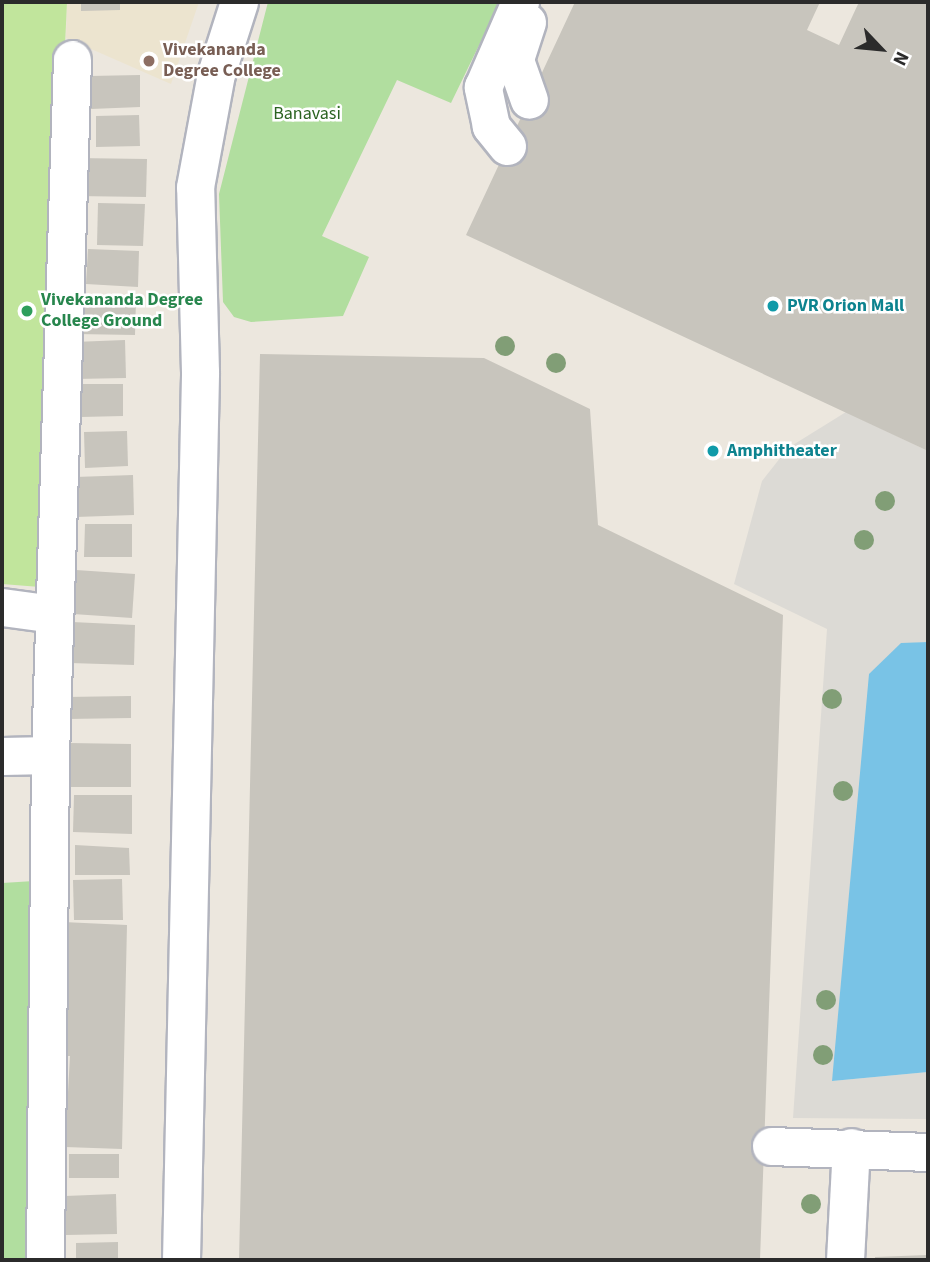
<!DOCTYPE html>
<style>
body{margin:0}
#map{position:relative;width:930px;height:1262px;overflow:hidden;background:#ece7de;font-family:"Source Sans 3",sans-serif}
div>[style]{position:absolute}
.education>*{inset:0;background:#ece4cf}
.green>*{inset:0;background:#b1de9f}
.pitch>*{inset:0;background:#c1e59c}
.plaza>*{inset:0;background:#dcdad5}
.water>*{inset:0;background:#79c3e6}
.building>*{inset:0;background:#c8c5bd}
.roads{filter:drop-shadow(2px 0 #b2b4be) drop-shadow(-2px 0 #b2b4be) drop-shadow(0 2px #b2b4be) drop-shadow(0 -2px #b2b4be)}
.minor>*{height:37px;margin:-18.5px;padding:0 18.5px;transform-origin:18.5px;border-radius:18.5px;background:#fff}
.trees>*{width:20px;height:20px;margin:-10px;border-radius:50%;background:#819e76}
.dots>*{width:19px;height:19px;translate:-50% -50%;box-sizing:border-box;border:4px solid #fff;border-radius:50%}
span{translate:-50% -50%;white-space:nowrap;text-align:center;line-height:1.15;-webkit-text-stroke:5px #fff;paint-order:stroke}
.education-label{font-size:18px;color:#785e54;font-weight:700}
.left{translate:0 -50%;text-align:left}
.park-label{font-size:18px;color:#2a6320}
.leisure-label{font-size:18px;color:#27864d;font-weight:700}
.culture-label{font-size:18px;color:#0d838f;font-weight:700}
.frame{position:absolute;inset:0;border:4px solid #2b2b2b;pointer-events:none}
.north{position:absolute;left:846px;top:14px;width:70px;height:70px;-webkit-text-stroke:5px #fff;paint-order:stroke;rotate:116deg;font-size:19px;font-weight:700;line-height:28px;text-align:center;color:#2b2b2b}
.north::after{content:'';display:block;margin:auto;width:24px;height:32px;background:#2b2b2b;clip-path:polygon(50% 0,100% 100%,50% 72%,0 100%)}
</style>
<div id="map">
<div class="education">
<div style="clip-path:polygon(67px 2px,199px 2px,171px 84px,66px 38px)"></div>
</div>
<div class="green">
<div style="clip-path:polygon(268px 2px,500px 2px,451px 103px,397px 80px,322px 236px,369px 257px,343px 316px,251px 322px,234px 317px,223px 302px,219px 194px)"></div>
<div style="clip-path:polygon(34px 881px,32px 1260px,2px 1260px,2px 883px)"></div>
</div>
<div class="pitch">
<div style="clip-path:polygon(2px 2px,67px 2px,40px 587px,2px 584px)"></div>
</div>
<div class="plaza">
<div style="clip-path:polygon(846px 412px,928px 451px,928px 642px,901px 644px,832px 1081px,928px 1072px,928px 1119px,793px 1118px,827px 629px,734px 584px,762px 481px,788px 448px)"></div>
</div>
<div class="water">
<div style="clip-path:polygon(928px 642px,928px 1072px,832px 1081px,869px 674px,901px 643px)"></div>
</div>
<div class="building">
<div style="clip-path:polygon(81px 2px,120px 2px,120px 10px,81px 11px)"></div>
<div style="clip-path:polygon(575px 2px,820px 2px,807px 30px,839px 45px,859px 2px,928px 2px,928px 451px,466px 235px)"></div>
<div style="clip-path:polygon(140px 75px,140px 107px,91px 109px,90px 76px)"></div>
<div style="clip-path:polygon(139px 115px,140px 146px,96px 147px,96px 116px)"></div>
<div style="clip-path:polygon(76px 158px,147px 159px,146px 197px,76px 196px)"></div>
<div style="clip-path:polygon(98px 203px,145px 204px,143px 246px,97px 245px)"></div>
<div style="clip-path:polygon(88px 249px,139px 251px,138px 287px,86px 284px)"></div>
<div style="clip-path:polygon(77px 299px,136px 299px,135px 335px,76px 334px)"></div>
<div style="clip-path:polygon(125px 340px,126px 378px,75px 379px,74px 342px)"></div>
<div style="clip-path:polygon(260px 354px,484px 358px,590px 409px,598px 525px,783px 615px,760px 1260px,239px 1260px)"></div>
<div style="clip-path:polygon(81px 384px,123px 384px,123px 416px,81px 417px)"></div>
<div style="clip-path:polygon(127px 431px,128px 466px,85px 468px,84px 432px)"></div>
<div style="clip-path:polygon(133px 475px,134px 515px,76px 517px,75px 477px)"></div>
<div style="clip-path:polygon(85px 524px,132px 524px,132px 557px,84px 557px)"></div>
<div style="clip-path:polygon(76px 570px,135px 574px,132px 618px,73px 614px)"></div>
<div style="clip-path:polygon(72px 622px,135px 625px,134px 665px,70px 663px)"></div>
<div style="clip-path:polygon(131px 696px,131px 718px,67px 719px,66px 697px)"></div>
<div style="clip-path:polygon(69px 743px,131px 744px,131px 787px,69px 787px)"></div>
<div style="clip-path:polygon(74px 795px,132px 795px,132px 834px,73px 832px)"></div>
<div style="clip-path:polygon(75px 845px,129px 848px,130px 875px,75px 875px)"></div>
<div style="clip-path:polygon(122px 879px,123px 920px,74px 920px,73px 880px)"></div>
<div style="clip-path:polygon(63px 922px,127px 925px,122px 1149px,65px 1147px,70px 1056px,63px 1056px,68px 965px,61px 965px)"></div>
<div style="clip-path:polygon(69px 1154px,119px 1154px,119px 1178px,69px 1178px)"></div>
<div style="clip-path:polygon(116px 1194px,117px 1234px,66px 1235px,65px 1196px)"></div>
<div style="clip-path:polygon(118px 1242px,118px 1260px,76px 1260px,76px 1243px)"></div>
<div style="clip-path:polygon(928px 1255px,928px 1260px,875px 1260px,875px 1257px)"></div>
</div>
<div class="roads">
<div class="minor">
<div style="left:527px;top:22px;width:40px;rotate:108deg"></div>
<div style="left:515px;top:60px;width:42px;rotate:70.7deg"></div>
<div style="left:507px;top:146px;width:26px;rotate:-129deg"></div>
<div style="left:491px;top:126px;width:40px;rotate:-102deg"></div>
<div style="left:483px;top:87px;width:93px;rotate:-66.5deg"></div>
<div style="left:2px;top:607px;width:52px;rotate:7.7deg"></div>
<div style="left:2px;top:756px;width:48px;rotate:-1.2deg"></div>
<div style="left:771px;top:1146px;width:157px;rotate:2.2deg"></div>
<div style="left:45px;top:1260px;width:505px;rotate:-89.43deg"></div>
<div style="left:50px;top:755px;width:696px;rotate:-88.19deg"></div>
<div style="left:181px;top:1260px;width:888px;rotate:-88.77deg"></div>
<div style="left:200px;top:372px;width:185px;rotate:-91.5deg"></div>
<div style="left:195px;top:187px;width:115px;rotate:-79.5deg"></div>
<div style="left:216px;top:74px;width:76px;rotate:-72.3deg"></div>
<div style="left:845px;top:1260px;width:113px;rotate:-87deg"></div>
</div>
</div>
<div class="trees">
<div style="left:505px;top:346px"></div>
<div style="left:556px;top:363px"></div>
<div style="left:885px;top:501px"></div>
<div style="left:864px;top:540px"></div>
<div style="left:832px;top:699px"></div>
<div style="left:843px;top:791px"></div>
<div style="left:826px;top:1000px"></div>
<div style="left:823px;top:1055px"></div>
<div style="left:811px;top:1204px"></div>
</div>
<div class="dots">
<div style="left:149px;top:61px;background:#8d6e63"></div>
<div style="left:773px;top:306px;background:#0f9aa8"></div>
<div style="left:27px;top:311px;background:#2e9e5b"></div>
<div style="left:713px;top:451px;background:#0f9aa8"></div>
</div>
<div class="education-label">
<span class="left" style="left:163px;top:61px">Vivekananda<br>Degree College</span>
</div>
<div class="park-label">
<span style="left:307px;top:114px">Banavasi</span>
</div>
<div class="leisure-label">
<span class="left" style="left:41px;top:311px">Vivekananda Degree<br>College Ground</span>
</div>
<div class="culture-label">
<span class="left" style="left:787px;top:306px">PVR Orion Mall</span>
<span class="left" style="left:727px;top:451px">Amphitheater</span>
</div>
<div class="frame"></div>
<div class="north">N</div>
</div>
